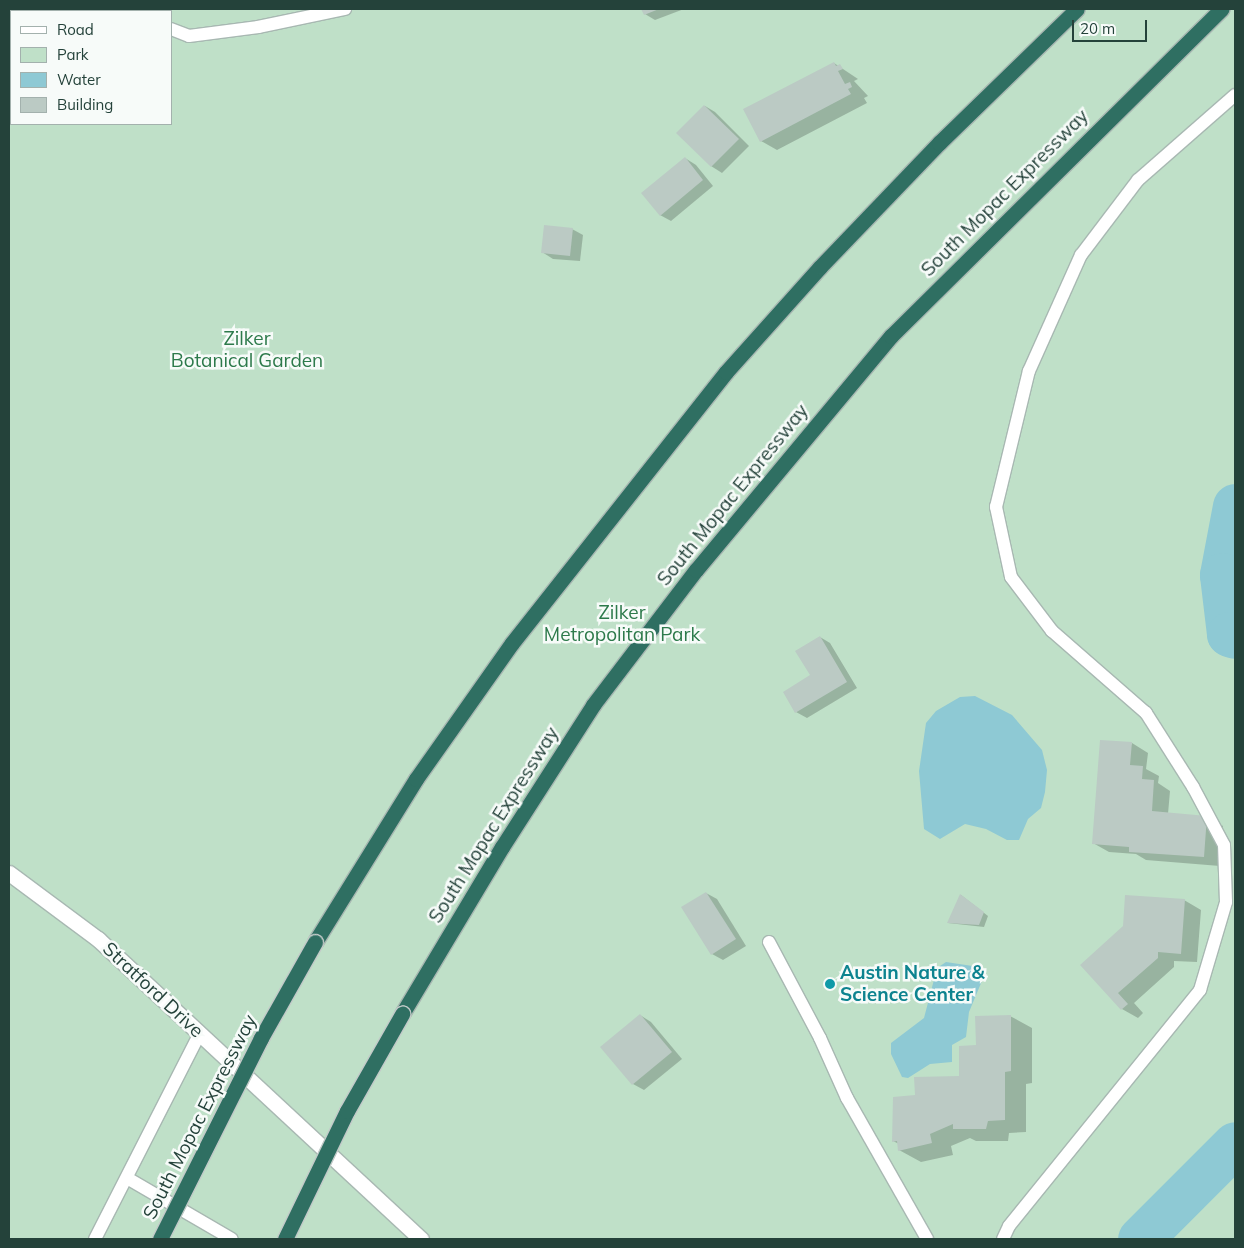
<!DOCTYPE html>
<style>
body{margin:0}
#map{position:relative;width:1244px;height:1248px;overflow:hidden;background:#e6efeb;font-family:Mulish,sans-serif}
div>[style]{position:absolute}
.green>*{inset:0;background:#bfe0c8}
.water>*{inset:0;background:#8ec9d4}
.shadow>*{inset:0;background:#0003}
.river>*{height:45px;margin:-22.5px;padding:0 22.5px;transform-origin:22.5px;border-radius:22.5px;background:#8ec9d4}
.building>*{inset:0;background:#bbcac4}
.roads{filter:drop-shadow(1px 0 #a8b8b2) drop-shadow(-1px 0 #a8b8b2) drop-shadow(0 1px #a8b8b2) drop-shadow(0 -1px #a8b8b2)}
.service>*{height:12px;margin:-6px;padding:0 6px;transform-origin:6px;border-radius:6px;background:#fff}
.tertiary>*{height:15px;margin:-7.5px;padding:0 7.5px;transform-origin:7.5px;border-radius:7.5px;background:#fff}
.motorway>*{height:15px;margin:-7.5px;padding:0 7.5px;transform-origin:7.5px;border-radius:7.5px;background:#2f6f62}
.bridges{filter:drop-shadow(1px 0 #c2cac8) drop-shadow(-1px 0 #c2cac8) drop-shadow(0 1px #c2cac8) drop-shadow(0 -1px #c2cac8)}
.motorway-bridge>*{height:15px;margin:-7.5px;padding:0 7.5px;transform-origin:7.5px;border-radius:7.5px;background:#2f6f62}
.dots>*{width:14px;height:14px;translate:-50% -50%;box-sizing:border-box;border:2px solid #f7fbf9;border-radius:50%}
span{translate:-50% -50%;white-space:nowrap;text-align:center;line-height:1.15;-webkit-text-stroke:5px #f7fbf9;paint-order:stroke}
.street-label{font-size:19px;color:#24423a}
.park-label{font-size:19px;color:#2d7a4b}
.culture-label{font-size:19px;color:#0d838f;font-weight:700}
.left{translate:0 -50%;text-align:left}
.frame{position:absolute;inset:0;border:10px solid #24423a;pointer-events:none}
.legend{position:absolute;left:10px;top:10px;width:162px;height:115px;box-sizing:border-box;background:#f7fbf9;border:1px solid #a3b1ad;margin:0;padding:6px 9px;list-style:none;font-size:15px;color:#24423a}
.legend li{display:flex;align-items:center;gap:10px;height:25px}
.legend b{width:25px;border:1px solid #a3b1ad}
.scale{position:absolute;left:1072px;top:20px;width:75px;height:22px;box-sizing:border-box;border:2px solid #24423a;border-top:0;padding-left:6px;font-size:15px;line-height:18px;white-space:nowrap;color:#24423a;-webkit-text-stroke:4px #f7fbf9;paint-order:stroke}
</style>
<div id="map">
<div class="green">
<div style="clip-path:polygon(evenodd,9px 9px,1235px 9px,1235px 1239px,9px 1239px,9px 9px,11px 11px,171px 11px,171px 124px,11px 124px,11px 11px)"></div>
</div>
<div class="water">
<div style="clip-path:polygon(975px 696px,1012px 715px,1042px 750px,1047px 770px,1045px 792px,1041px 808px,1028px 819px,1019px 840px,1007px 840px,986px 829px,965px 824px,940px 839px,924px 829px,919px 771px,926px 723px,936px 711px,960px 697px)"></div>
<div style="clip-path:polygon(946px 962px,979px 967px,984px 976px,969px 1012px,966px 1037px,952px 1045px,952px 1062px,930px 1064px,908px 1078px,902px 1077px,891px 1054px,891px 1043px,924px 1018px,937px 968px)"></div>
<div style="clip-path:polygon(1218px 1160px,1153px 1239px,1132px 1239px,1139px 1226px)"></div>
</div>
<div class="shadow">
<div style="clip-path:polygon(642px 9px,684px 9px,655px 20px,645px 14px)"></div>
<div style="clip-path:polygon(834px 63px,858px 79px,854px 81px,868px 96px,864px 98px,867px 103px,777px 150px,761px 141px)"></div>
<div style="clip-path:polygon(705px 106px,715px 112px,749px 146px,722px 173px,711px 166px)"></div>
<div style="clip-path:polygon(685px 158px,696px 165px,713px 186px,671px 221px,660px 215px)"></div>
<div style="clip-path:polygon(572px 229px,583px 235px,580px 261px,553px 259px,542px 252px)"></div>
<div style="clip-path:polygon(820px 637px,830px 643px,857px 688px,807px 718px,796px 712px,812px 676px)"></div>
<div style="clip-path:polygon(1132px 743px,1148px 753px,1146px 769px,1159px 776px,1158px 783px,1170px 791px,1168px 814px,1207px 817px,1223px 826px,1220px 866px,1146px 860px,1136px 854px,1109px 852px,1093px 843px)"></div>
<div style="clip-path:polygon(706px 893px,717px 899px,746px 946px,723px 960px,712px 954px)"></div>
<div style="clip-path:polygon(961px 895px,988px 916px,984px 927px,948px 923px)"></div>
<div style="clip-path:polygon(1184px 900px,1201px 910px,1197px 962px,1174px 961px,1174px 967px,1134px 1003px,1143px 1013px,1138px 1018px,1122px 1009px,1082px 965px)"></div>
<div style="clip-path:polygon(640px 1015px,651px 1022px,682px 1059px,644px 1090px,633px 1084px)"></div>
<div style="clip-path:polygon(1010px 1016px,1032px 1028px,1032px 1083px,1026px 1084px,1026px 1132px,1009px 1133px,1008px 1141px,976px 1141px,970px 1138px,951px 1146px,953px 1155px,921px 1162px,899px 1150px,899px 1144px,893px 1141px,917px 1096px,960px 1077px,977px 1047px)"></div>
</div>
<div class="river">
<div style="left:1235px;top:506px;width:70px;rotate:100.7deg"></div>
<div style="left:1222px;top:575px;width:59px;rotate:83.2deg"></div>
<div style="left:1229px;top:634px;width:6px;rotate:18deg"></div>
<div style="left:1140px;top:1239px;width:134px;rotate:-45deg"></div>
</div>
<div class="building">
<div style="clip-path:polygon(641px 9px,659px 9px,644px 15px)"></div>
<div style="clip-path:polygon(834px 62px,836px 66px,840px 64px,843px 69px,838px 71px,845px 84px,850px 82px,852px 87px,848px 89px,851px 94px,760px 142px,743px 109px)"></div>
<div style="clip-path:polygon(704px 105px,739px 139px,711px 167px,676px 133px)"></div>
<div style="clip-path:polygon(685px 157px,703px 180px,660px 216px,641px 193px)"></div>
<div style="clip-path:polygon(544px 225px,573px 228px,570px 256px,541px 253px)"></div>
<div style="clip-path:polygon(820px 636px,847px 682px,795px 713px,783px 692px,810px 675px,795px 651px)"></div>
<div style="clip-path:polygon(1100px 740px,1132px 742px,1130px 765px,1143px 766px,1142px 779px,1154px 780px,1152px 811px,1207px 816px,1204px 857px,1129px 852px,1129px 847px,1092px 844px)"></div>
<div style="clip-path:polygon(706px 892px,736px 939px,711px 955px,681px 907px)"></div>
<div style="clip-path:polygon(960px 894px,984px 912px,979px 925px,947px 923px)"></div>
<div style="clip-path:polygon(1125px 895px,1185px 899px,1181px 954px,1158px 952px,1158px 958px,1118px 993px,1128px 1004px,1121px 1010px,1080px 965px,1123px 926px)"></div>
<div style="clip-path:polygon(640px 1014px,672px 1052px,632px 1085px,600px 1047px)"></div>
<div style="clip-path:polygon(1011px 1015px,1011px 1071px,1005px 1072px,1005px 1120px,988px 1121px,986px 1129px,953px 1129px,953px 1124px,930px 1134px,932px 1143px,898px 1151px,897px 1141px,892px 1142px,893px 1097px,915px 1095px,914px 1077px,959px 1076px,959px 1046px,976px 1045px,975px 1016px)"></div>
</div>
<div class="roads">
<div class="service">
<div style="left:130px;top:9px;width:4px;rotate:27deg"></div>
<div style="left:171px;top:29px;width:19px;rotate:21deg"></div>
<div style="left:189px;top:36px;width:70px;rotate:-7.4deg"></div>
<div style="left:258px;top:27px;width:89px;rotate:-11.7deg"></div>
<div style="left:769px;top:942px;width:109px;rotate:62deg"></div>
<div style="left:820px;top:1038px;width:66px;rotate:65.8deg"></div>
<div style="left:847px;top:1098px;width:162px;rotate:60.4deg"></div>
<div style="left:127px;top:1178px;width:121px;rotate:30.2deg"></div>
<div style="left:95px;top:1239px;width:231px;rotate:-63deg"></div>
<div style="left:1003px;top:1239px;width:14px;rotate:-65deg"></div>
<div style="left:1009px;top:1226px;width:304px;rotate:-51deg"></div>
<div style="left:1200px;top:990px;width:92px;rotate:-73.5deg"></div>
<div style="left:1226px;top:902px;width:57px;rotate:-92deg"></div>
<div style="left:1224px;top:845px;width:66px;rotate:-118.1deg"></div>
<div style="left:1193px;top:787px;width:88px;rotate:-122.4deg"></div>
<div style="left:1146px;top:713px;width:125px;rotate:-138.9deg"></div>
<div style="left:1052px;top:631px;width:68px;rotate:-127.2deg"></div>
<div style="left:1011px;top:577px;width:72px;rotate:-102.1deg"></div>
<div style="left:996px;top:507px;width:140px;rotate:-76.4deg"></div>
<div style="left:1029px;top:371px;width:127px;rotate:-65.9deg"></div>
<div style="left:1081px;top:255px;width:94px;rotate:-52.8deg"></div>
<div style="left:1138px;top:180px;width:129px;rotate:-41.2deg"></div>
</div>
<div class="tertiary">
<div style="left:9px;top:873px;width:111px;rotate:36.6deg"></div>
<div style="left:98px;top:939px;width:441px;rotate:42.9deg"></div>
</div>
<div class="motorway">
<div style="left:315px;top:942px;width:192px;rotate:-58.2deg"></div>
<div style="left:416px;top:779px;width:166px;rotate:-54.8deg"></div>
<div style="left:512px;top:643px;width:345px;rotate:-51.7deg"></div>
<div style="left:726px;top:372px;width:141px;rotate:-48.2deg"></div>
<div style="left:820px;top:267px;width:172px;rotate:-46.2deg"></div>
<div style="left:939px;top:143px;width:192px;rotate:-44.2deg"></div>
<div style="left:402px;top:1014px;width:195px;rotate:-59.1deg"></div>
<div style="left:502px;top:847px;width:169px;rotate:-57.3deg"></div>
<div style="left:593px;top:705px;width:170px;rotate:-52.7deg"></div>
<div style="left:696px;top:570px;width:305px;rotate:-50.2deg"></div>
<div style="left:891px;top:336px;width:465px;rotate:-44.7deg"></div>
</div>
</div>
<div class="bridges">
<div class="motorway-bridge">
<div style="left:160px;top:1239px;width:225px;rotate:-63.3deg"></div>
<div style="left:261px;top:1038px;width:110px;rotate:-60.6deg"></div>
<div style="left:285px;top:1239px;width:142px;rotate:-64.2deg"></div>
<div style="left:347px;top:1111px;width:112px;rotate:-60.4deg"></div>
</div>
</div>
<div class="dots">
<div style="left:830px;top:984px;background:#0f9aa8"></div>
</div>
<div class="street-label">
<span style="left:1005px;top:193px;rotate:-45deg">South Mopac Expressway</span>
<span style="left:733px;top:495px;rotate:-51deg">South Mopac Expressway</span>
<span style="left:494px;top:825px;rotate:-58deg">South Mopac Expressway</span>
<span style="left:153px;top:990px;rotate:43deg">Stratford Drive</span>
<span style="left:200px;top:1117px;rotate:-63deg">South Mopac Expressway</span>
</div>
<div class="park-label">
<span style="left:247px;top:350px">Zilker<br>Botanical Garden</span>
<span style="left:622px;top:624px">Zilker<br>Metropolitan Park</span>
</div>
<div class="culture-label">
<span class="left" style="left:840px;top:984px">Austin Nature &amp;<br>Science Center</span>
</div>
<div class="frame"></div>
<ul class="legend">
<li><b style="height:6px;background:#fff"></b>Road</li>
<li><b style="height:14px;background:#bfe0c8"></b>Park</li>
<li><b style="height:14px;background:#8ec9d4"></b>Water</li>
<li><b style="height:14px;background:#bbcac4"></b>Building</li>
</ul>
<div class="scale">20 m</div>
</div>
